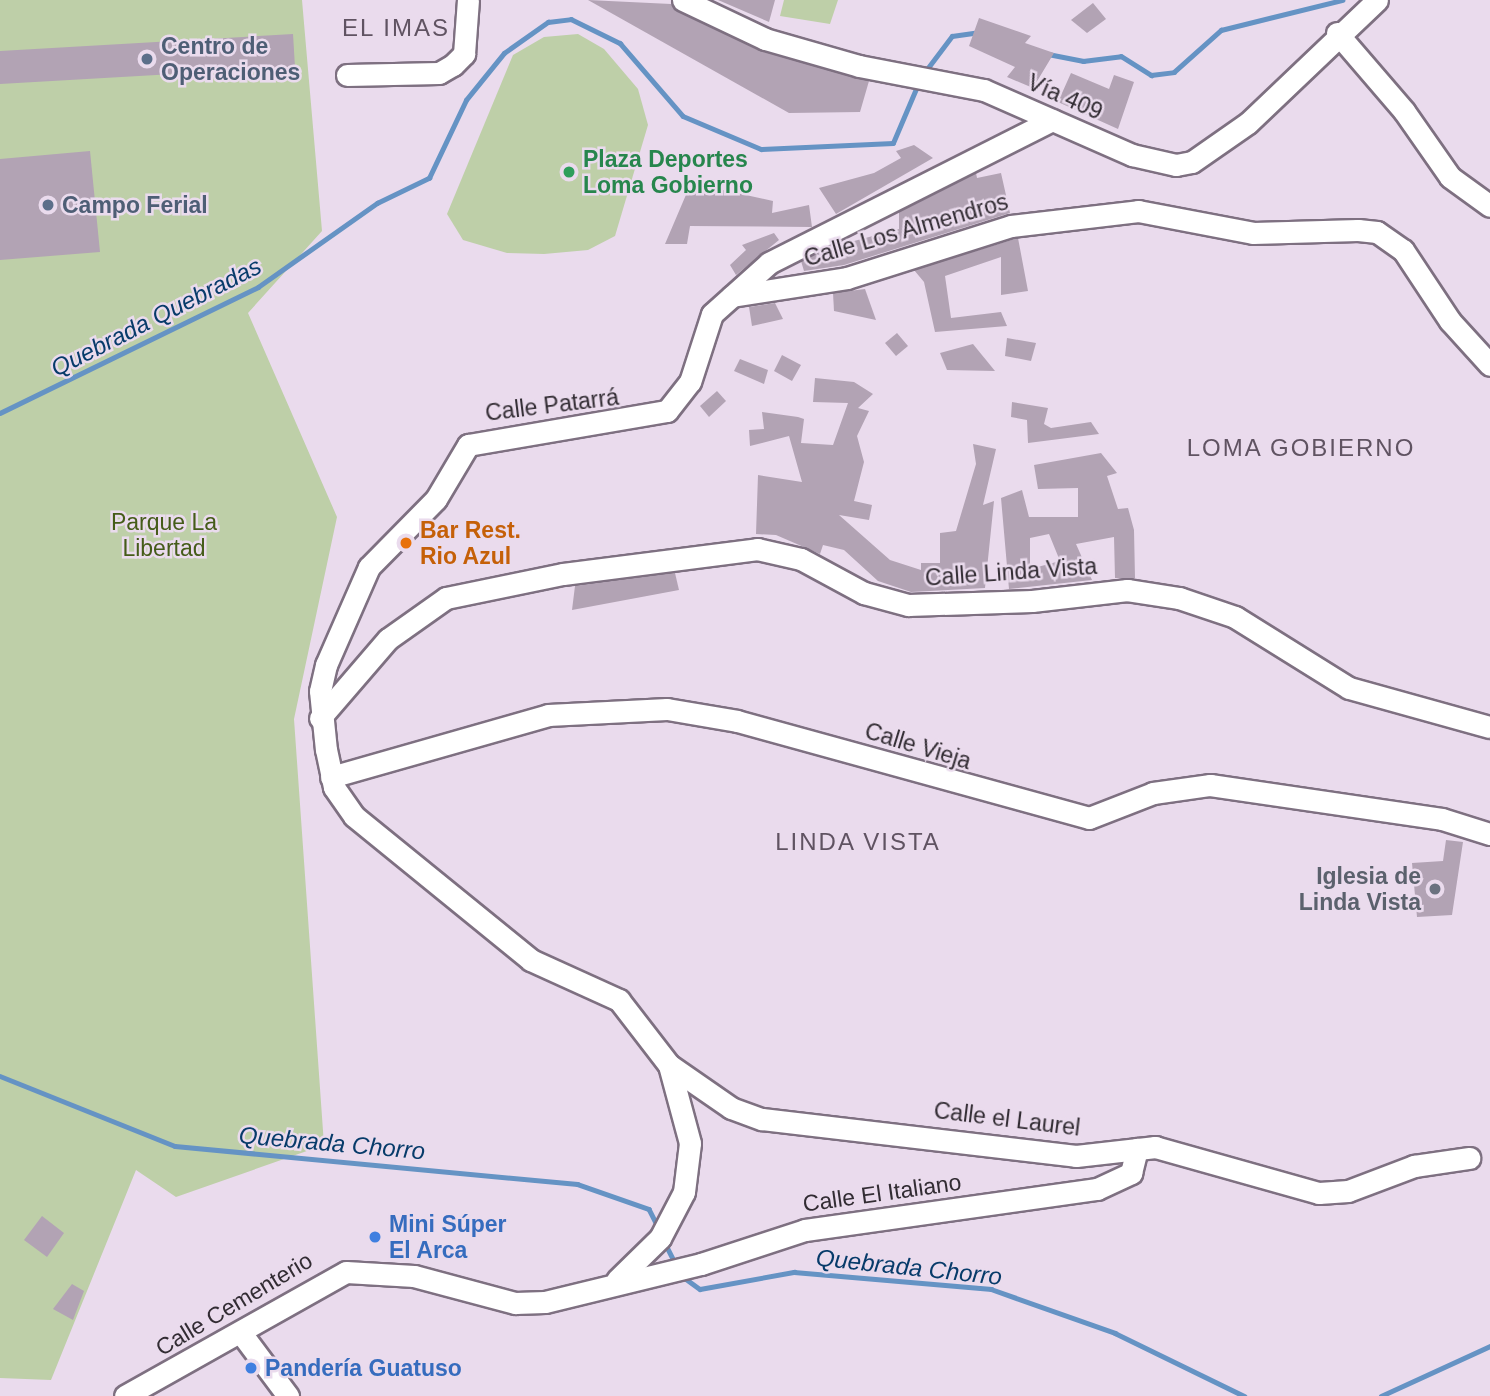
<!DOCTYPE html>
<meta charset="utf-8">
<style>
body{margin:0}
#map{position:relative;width:1490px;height:1396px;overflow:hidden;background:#eadbed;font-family:Arial,sans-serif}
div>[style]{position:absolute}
.green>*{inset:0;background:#becfa8}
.stream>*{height:4.5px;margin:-2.25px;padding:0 2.25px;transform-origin:2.25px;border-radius:2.25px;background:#6593c4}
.building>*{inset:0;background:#b2a3b4}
.roads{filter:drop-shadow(2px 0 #7e7081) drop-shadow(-2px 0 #7e7081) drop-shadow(0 2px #7e7081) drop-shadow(0 -2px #7e7081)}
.minor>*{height:21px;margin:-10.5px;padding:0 10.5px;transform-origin:10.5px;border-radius:10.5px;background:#fff}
.dots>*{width:19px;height:19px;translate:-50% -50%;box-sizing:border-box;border:4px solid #eadbed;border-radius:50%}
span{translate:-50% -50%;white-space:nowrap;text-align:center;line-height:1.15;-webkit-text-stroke:5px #eadbed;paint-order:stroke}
.service-label{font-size:23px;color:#4e5e75;font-weight:700}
.left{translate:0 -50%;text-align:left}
.street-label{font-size:23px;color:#322c33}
.leisure-label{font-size:23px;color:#27864d;font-weight:700}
.park-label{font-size:23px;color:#455c19}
.food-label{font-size:23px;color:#c56008;font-weight:700}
.worship-label{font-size:23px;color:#5b616d;font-weight:700}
.right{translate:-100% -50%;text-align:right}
.shop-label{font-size:23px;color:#366cbe;font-weight:700}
.neighbourhood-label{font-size:24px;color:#605362;letter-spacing:2px}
.water-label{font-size:24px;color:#073b6a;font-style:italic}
</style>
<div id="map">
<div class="green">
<div style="clip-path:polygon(0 0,302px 0,322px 231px,248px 313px,337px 517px,294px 719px,324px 1145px,176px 1197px,136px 1170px,51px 1380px,0 1378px)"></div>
<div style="clip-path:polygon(784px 0,838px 0,830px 24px,780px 16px)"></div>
<div style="clip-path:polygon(578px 34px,604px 49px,638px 89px,648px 125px,615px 236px,588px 250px,544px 254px,507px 253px,463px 240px,447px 214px,513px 55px,544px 37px)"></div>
</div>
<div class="stream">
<div style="left:1048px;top:54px;width:36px;rotate:11deg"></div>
<div style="left:1083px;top:61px;width:38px;rotate:-7deg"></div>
<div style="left:1121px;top:56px;width:36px;rotate:32deg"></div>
<div style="left:1151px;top:75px;width:23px;rotate:-7deg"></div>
<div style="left:1174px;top:72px;width:63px;rotate:-41.8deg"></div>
<div style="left:1221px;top:30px;width:125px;rotate:-13.9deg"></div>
<div style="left:924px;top:73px;width:46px;rotate:-52.9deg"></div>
<div style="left:952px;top:36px;width:28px;rotate:-8deg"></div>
<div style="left:0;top:413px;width:287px;rotate:-26deg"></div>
<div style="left:258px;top:287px;width:146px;rotate:-35.2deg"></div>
<div style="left:377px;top:203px;width:58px;rotate:-25.7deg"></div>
<div style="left:429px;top:178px;width:86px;rotate:-64.6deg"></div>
<div style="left:466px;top:100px;width:60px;rotate:-51deg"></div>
<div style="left:504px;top:53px;width:54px;rotate:-35.2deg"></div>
<div style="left:548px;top:22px;width:23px;rotate:-7deg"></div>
<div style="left:571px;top:19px;width:55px;rotate:26.1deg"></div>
<div style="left:620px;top:43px;width:96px;rotate:49.2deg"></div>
<div style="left:683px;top:116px;width:85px;rotate:22.9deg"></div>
<div style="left:761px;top:149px;width:132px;rotate:-2.6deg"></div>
<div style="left:893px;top:143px;width:64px;rotate:-67deg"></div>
<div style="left:0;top:1076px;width:188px;rotate:21.8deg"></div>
<div style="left:175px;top:1146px;width:404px;rotate:5.4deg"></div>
<div style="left:577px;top:1184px;width:76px;rotate:19.1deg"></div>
<div style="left:649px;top:1209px;width:20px;rotate:63deg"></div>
<div style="left:666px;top:1245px;width:20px;rotate:63deg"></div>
<div style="left:682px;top:1276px;width:22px;rotate:36deg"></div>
<div style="left:700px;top:1289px;width:96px;rotate:-10.3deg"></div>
<div style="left:794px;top:1272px;width:198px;rotate:4.9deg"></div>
<div style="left:991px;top:1289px;width:132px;rotate:19.5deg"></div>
<div style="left:1115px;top:1333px;width:144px;rotate:26deg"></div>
<div style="left:1381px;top:1396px;width:120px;rotate:-24.6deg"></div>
</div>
<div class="building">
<div style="clip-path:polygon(588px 0,671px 4px,760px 51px,869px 81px,860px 112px,789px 113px)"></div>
<div style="clip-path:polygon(718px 0,775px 0,769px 22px)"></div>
<div style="clip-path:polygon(1093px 3px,1106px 19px,1087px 33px,1071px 20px)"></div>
<div style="clip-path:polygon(979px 18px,1031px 36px,1025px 43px,1054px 53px,1033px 88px,1007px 77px,1015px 67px,969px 46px)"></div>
<div style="clip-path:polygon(293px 34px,295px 67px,0 84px,0 51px)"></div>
<div style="clip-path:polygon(1071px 73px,1109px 89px,1114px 75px,1134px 82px,1118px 129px,1058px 102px)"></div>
<div style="clip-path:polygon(914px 145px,933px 158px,836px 214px,819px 188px,874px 173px,901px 158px,896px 151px)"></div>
<div style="clip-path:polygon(90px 151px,100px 252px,0 260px,0 159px)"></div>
<div style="clip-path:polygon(976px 173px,977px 178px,1001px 173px,1010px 213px,844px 265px,804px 271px,801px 261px,828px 248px,899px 229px,899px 212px)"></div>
<div style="clip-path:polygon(691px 183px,773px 201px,772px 213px,809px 205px,812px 227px,690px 226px,687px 244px,665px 244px)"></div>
<div style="clip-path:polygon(774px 233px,779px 240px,736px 275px,730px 265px,746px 250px,742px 245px)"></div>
<div style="clip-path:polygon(1018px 238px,1028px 291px,1001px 295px,1001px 257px,945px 276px,951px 318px,1001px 312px,1007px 326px,935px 332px,924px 282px,914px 270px)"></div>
<div style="clip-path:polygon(865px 289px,876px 320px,834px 311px,833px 293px)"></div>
<div style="clip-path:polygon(775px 303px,783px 319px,752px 326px,749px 307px)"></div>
<div style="clip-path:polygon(897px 333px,908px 346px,896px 356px,885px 343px)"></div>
<div style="clip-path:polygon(1007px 338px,1036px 343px,1031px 361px,1005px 356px)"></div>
<div style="clip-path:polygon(973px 344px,995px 371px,947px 370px,940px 353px)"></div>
<div style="clip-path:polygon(782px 355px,801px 365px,792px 381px,774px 371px)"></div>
<div style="clip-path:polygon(740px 359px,768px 370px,764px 384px,734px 371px)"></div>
<div style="clip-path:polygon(815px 378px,854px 382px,873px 394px,858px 408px,869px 411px,857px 436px,864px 462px,854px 501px,872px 505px,869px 520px,839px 515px,890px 560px,921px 570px,921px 563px,940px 563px,940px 533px,956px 531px,976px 464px,973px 444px,996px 449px,983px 505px,994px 501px,985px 588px,911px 592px,878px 581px,844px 550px,823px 545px,820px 554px,776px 535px,756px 534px,758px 475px,802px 482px,789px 436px,750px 446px,749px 430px,764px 429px,762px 412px,798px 417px,804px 419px,801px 443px,833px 445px,848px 403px,813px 402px)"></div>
<div style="clip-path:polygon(717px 391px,726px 401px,709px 417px,700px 406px)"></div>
<div style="clip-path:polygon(1012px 402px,1048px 408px,1044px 424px,1051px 428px,1091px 422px,1099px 434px,1028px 443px,1027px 420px,1011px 417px)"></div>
<div style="clip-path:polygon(evenodd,1101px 453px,1117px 473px,1107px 476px,1118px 509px,1128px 508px,1134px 530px,1135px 578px,1115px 578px,1114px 537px,1076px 544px,1092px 580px,1009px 589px,1001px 498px,1022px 490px,1029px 517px,1078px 517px,1078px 488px,1038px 489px,1034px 465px,1101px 453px,1049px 534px,1060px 561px,1030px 569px,1030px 538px,1049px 534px)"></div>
<div style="clip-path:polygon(675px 573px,679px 590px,572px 610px,575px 586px)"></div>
<div style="clip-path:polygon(1446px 840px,1463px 842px,1452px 915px,1417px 917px,1412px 863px,1443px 861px)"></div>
<div style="clip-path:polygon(42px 1216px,64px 1233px,47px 1257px,24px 1240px)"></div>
<div style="clip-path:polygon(72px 1284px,84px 1291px,73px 1320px,53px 1309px)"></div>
</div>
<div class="roads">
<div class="minor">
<div style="left:683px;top:0;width:91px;rotate:25.4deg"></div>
<div style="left:765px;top:39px;width:98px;rotate:16deg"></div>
<div style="left:859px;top:66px;width:127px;rotate:10.9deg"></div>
<div style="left:984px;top:90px;width:162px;rotate:23.7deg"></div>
<div style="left:1132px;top:155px;width:45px;rotate:12.8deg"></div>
<div style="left:1176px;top:165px;width:16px;rotate:-11deg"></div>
<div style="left:1192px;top:162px;width:68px;rotate:-34.9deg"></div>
<div style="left:1248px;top:123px;width:178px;rotate:-43.6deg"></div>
<div style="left:1337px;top:33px;width:103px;rotate:49.3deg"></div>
<div style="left:1404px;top:111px;width:80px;rotate:55.1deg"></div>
<div style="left:1450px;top:177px;width:49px;rotate:35.9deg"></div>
<div style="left:347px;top:75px;width:92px;rotate:-1.2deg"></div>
<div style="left:439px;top:73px;width:16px;rotate:-30deg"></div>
<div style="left:453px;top:65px;width:16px;rotate:-45deg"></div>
<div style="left:464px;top:54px;width:54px;rotate:-85.8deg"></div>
<div style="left:732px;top:296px;width:116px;rotate:-8.9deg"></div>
<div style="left:847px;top:278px;width:172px;rotate:-17.6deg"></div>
<div style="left:1011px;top:226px;width:128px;rotate:-6.7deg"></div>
<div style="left:1138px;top:211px;width:117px;rotate:10.8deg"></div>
<div style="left:1253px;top:233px;width:105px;rotate:-1.6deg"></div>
<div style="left:1358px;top:230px;width:19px;rotate:6deg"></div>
<div style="left:1377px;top:232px;width:32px;rotate:35deg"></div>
<div style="left:1403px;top:250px;width:85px;rotate:56.5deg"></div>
<div style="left:1450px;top:321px;width:59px;rotate:47.7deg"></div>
<div style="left:320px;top:718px;width:104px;rotate:-49.3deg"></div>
<div style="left:388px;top:639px;width:71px;rotate:-35.3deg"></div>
<div style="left:446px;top:598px;width:119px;rotate:-11.6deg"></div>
<div style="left:563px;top:574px;width:196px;rotate:-7.3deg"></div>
<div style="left:757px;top:549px;width:45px;rotate:12.8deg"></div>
<div style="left:801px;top:559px;width:72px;rotate:28.4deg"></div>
<div style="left:864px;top:593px;width:46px;rotate:15.3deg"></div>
<div style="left:908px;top:605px;width:124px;rotate:-1.8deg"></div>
<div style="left:1032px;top:601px;width:96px;rotate:-6.6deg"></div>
<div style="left:1127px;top:590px;width:53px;rotate:8.7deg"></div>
<div style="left:1179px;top:598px;width:59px;rotate:18.7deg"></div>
<div style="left:1235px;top:617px;width:134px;rotate:31.9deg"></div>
<div style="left:1349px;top:688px;width:146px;rotate:15.5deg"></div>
<div style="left:331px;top:777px;width:226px;rotate:-15.9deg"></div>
<div style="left:548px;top:715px;width:119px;rotate:-2.9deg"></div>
<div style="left:667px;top:709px;width:71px;rotate:9.7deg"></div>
<div style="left:737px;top:721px;width:365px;rotate:15.4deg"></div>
<div style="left:1089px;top:818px;width:69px;rotate:-21.3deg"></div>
<div style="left:1153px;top:793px;width:58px;rotate:-8deg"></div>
<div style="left:1210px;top:785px;width:234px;rotate:8.3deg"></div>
<div style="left:1442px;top:819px;width:50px;rotate:17.4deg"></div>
<div style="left:669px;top:1065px;width:75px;rotate:34.7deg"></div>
<div style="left:731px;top:1108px;width:33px;rotate:20deg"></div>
<div style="left:762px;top:1119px;width:316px;rotate:6.7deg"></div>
<div style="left:1076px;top:1156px;width:80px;rotate:-6.5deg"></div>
<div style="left:1155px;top:1147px;width:170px;rotate:15.7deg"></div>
<div style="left:1319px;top:1193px;width:29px;rotate:-4deg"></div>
<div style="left:1348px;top:1191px;width:71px;rotate:-20.7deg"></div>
<div style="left:1414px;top:1166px;width:56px;rotate:-8.3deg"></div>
<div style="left:617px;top:1280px;width:60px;rotate:-44.3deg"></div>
<div style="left:660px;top:1238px;width:52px;rotate:-62.4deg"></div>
<div style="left:684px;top:1192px;width:49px;rotate:-83deg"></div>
<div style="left:690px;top:1143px;width:81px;rotate:-105.1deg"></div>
<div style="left:669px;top:1065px;width:82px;rotate:-127.6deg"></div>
<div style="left:619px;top:1000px;width:97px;rotate:-155.6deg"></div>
<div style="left:531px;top:960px;width:228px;rotate:-140.9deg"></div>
<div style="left:354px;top:816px;width:35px;rotate:-125deg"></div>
<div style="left:334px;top:787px;width:38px;rotate:-102deg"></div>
<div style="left:326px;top:750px;width:59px;rotate:-95.8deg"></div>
<div style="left:320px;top:691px;width:27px;rotate:-77deg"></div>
<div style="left:326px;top:665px;width:107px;rotate:-66.3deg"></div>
<div style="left:369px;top:567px;width:95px;rotate:-45.4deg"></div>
<div style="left:436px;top:499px;width:63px;rotate:-59.3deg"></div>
<div style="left:468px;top:445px;width:202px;rotate:-9.7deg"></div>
<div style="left:667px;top:411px;width:37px;rotate:-52deg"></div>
<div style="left:690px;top:382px;width:71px;rotate:-72.1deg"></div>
<div style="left:712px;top:314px;width:76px;rotate:-41.8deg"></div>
<div style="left:769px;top:263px;width:317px;rotate:-26.8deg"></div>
<div style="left:241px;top:1333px;width:79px;rotate:53.3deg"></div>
<div style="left:125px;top:1396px;width:253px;rotate:-29.3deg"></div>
<div style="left:346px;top:1272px;width:68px;rotate:3.4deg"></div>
<div style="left:414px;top:1276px;width:105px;rotate:15deg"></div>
<div style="left:515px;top:1303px;width:30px;rotate:-2deg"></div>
<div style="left:545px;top:1302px;width:161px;rotate:-13.7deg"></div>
<div style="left:701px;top:1264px;width:109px;rotate:-18.1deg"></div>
<div style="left:805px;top:1230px;width:295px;rotate:-8deg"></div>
<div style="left:1097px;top:1189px;width:38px;rotate:-25deg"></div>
<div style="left:1131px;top:1173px;width:25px;rotate:-76deg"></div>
</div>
</div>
<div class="dots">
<div style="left:147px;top:59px;background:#5c6f8a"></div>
<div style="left:569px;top:172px;background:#2e9e5b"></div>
<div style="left:48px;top:205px;background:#5c6f8a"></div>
<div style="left:406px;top:543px;background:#e8710a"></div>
<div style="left:1435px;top:889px;background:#6b7280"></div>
<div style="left:375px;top:1237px;background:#3f7fe0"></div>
<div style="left:251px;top:1368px;background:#3f7fe0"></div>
</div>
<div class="service-label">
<span class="left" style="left:161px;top:59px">Centro de<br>Operaciones</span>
<span class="left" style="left:62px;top:205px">Campo Ferial</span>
</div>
<div class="street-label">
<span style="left:1065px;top:97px;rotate:24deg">Vía 409</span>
<span style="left:906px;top:230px;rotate:-16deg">Calle Los Almendros</span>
<span style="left:552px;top:405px;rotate:-7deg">Calle Patarrá</span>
<span style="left:1011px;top:572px;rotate:-4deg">Calle Linda Vista</span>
<span style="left:918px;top:746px;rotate:17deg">Calle Vieja</span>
<span style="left:1007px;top:1119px;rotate:7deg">Calle el Laurel</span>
<span style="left:882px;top:1193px;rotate:-8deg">Calle El Italiano</span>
<span style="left:234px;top:1304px;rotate:-31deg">Calle Cementerio</span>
</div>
<div class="leisure-label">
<span class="left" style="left:583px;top:172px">Plaza Deportes<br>Loma Gobierno</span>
</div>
<div class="park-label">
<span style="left:164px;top:535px">Parque La<br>Libertad</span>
</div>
<div class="food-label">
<span class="left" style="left:420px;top:543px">Bar Rest.<br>Rio Azul</span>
</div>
<div class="worship-label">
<span class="right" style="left:1421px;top:889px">Iglesia de<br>Linda Vista</span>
</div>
<div class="shop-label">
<span class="left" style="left:389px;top:1237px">Mini Súper<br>El Arca</span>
<span class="left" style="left:265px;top:1368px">Pandería Guatuso</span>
</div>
<div class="neighbourhood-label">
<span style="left:396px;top:28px">EL IMAS</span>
<span style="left:1301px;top:448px">LOMA GOBIERNO</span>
<span style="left:858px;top:842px">LINDA VISTA</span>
</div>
<div class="water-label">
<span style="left:156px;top:317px;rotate:-27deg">Quebrada Quebradas</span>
<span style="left:332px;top:1143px;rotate:5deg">Quebrada Chorro</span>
<span style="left:909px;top:1267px;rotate:6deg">Quebrada Chorro</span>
</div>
</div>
